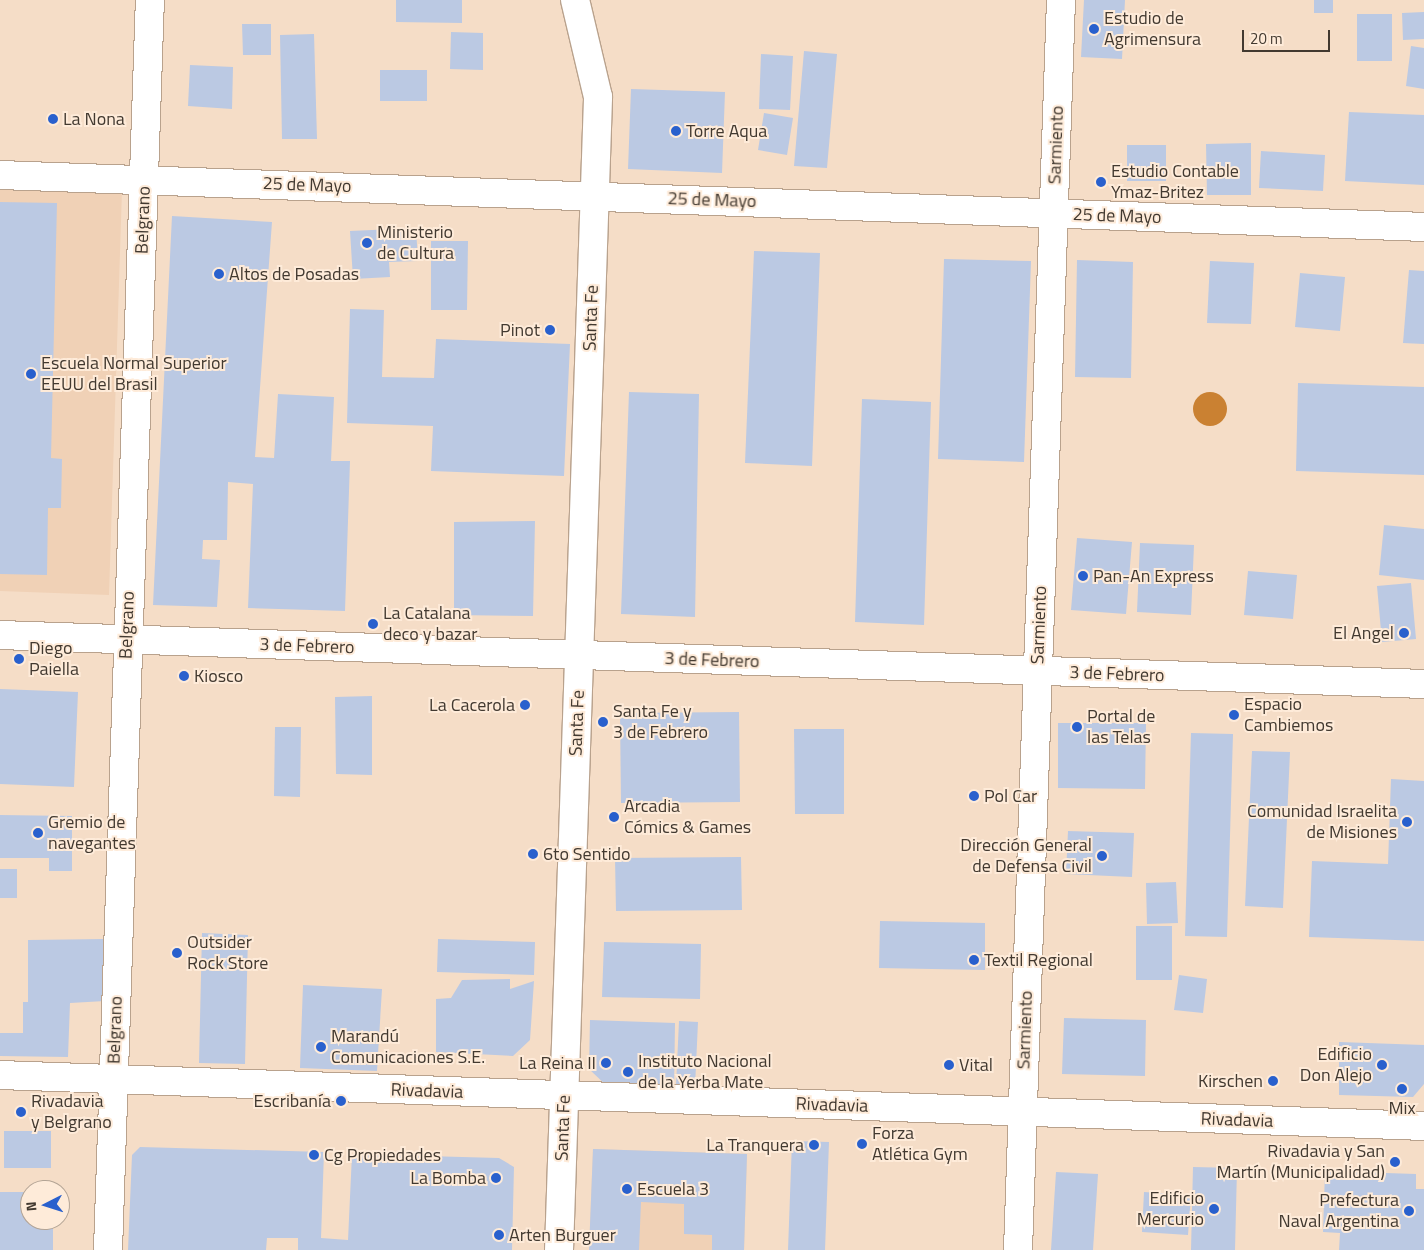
<!DOCTYPE html>
<meta charset="utf-8">
<style>
body{margin:0}
#map{position:relative;width:1424px;height:1250px;overflow:hidden;background:#f5ddc7;font-family:"Titillium Web",sans-serif}
div>[style]{position:absolute}
.built>*{inset:0;background:#f0d1b6}
.water>*{inset:0;background:#ca8132}
.round{border-radius:50%}
.building>*{inset:0;background:#bbc9e3}
.roads{filter:drop-shadow(1px 0 #b9a28d) drop-shadow(-1px 0 #b9a28d) drop-shadow(0 1px #b9a28d) drop-shadow(0 -1px #b9a28d)}
.street>*{height:28px;margin:-14px;padding:0 14px;transform-origin:14px;border-radius:14px;background:#fff}
.dots>*{width:14px;height:14px;translate:-50% -50%;box-sizing:border-box;border:2px solid #feebd9;border-radius:50%}
span{translate:-50% -50%;white-space:nowrap;text-align:center;line-height:1.15;-webkit-text-stroke:4px #feebd9;paint-order:stroke}
.poi-label{font-size:18px;color:#423930}
.left{translate:0 -50%;text-align:left}
.right{translate:-100% -50%;text-align:right}
.street-label{font-size:18px;color:#423930}
.north{position:absolute;left:20px;top:1180px;width:50px;height:50px;box-sizing:border-box;background:#feebd9;border:1px solid #b3a495;border-radius:50%;rotate:265deg;font-size:14px;font-weight:700;line-height:20px;text-align:center;color:#423930}
.north::after{content:'';display:block;margin:auto;width:18px;height:22px;background:#2960cd;clip-path:polygon(50% 0,100% 100%,50% 72%,0 100%)}
.scale{position:absolute;left:1242px;top:30px;width:88px;height:22px;box-sizing:border-box;border:2px solid #423930;border-top:0;padding-left:6px;font-size:15px;line-height:18px;white-space:nowrap;color:#423930;-webkit-text-stroke:4px #feebd9;paint-order:stroke}
</style>
<div id="map">
<div class="built">
<div style="clip-path:polygon(0 186px,122px 190px,109px 595px,0 591px)"></div>
<div style="clip-path:polygon(593px 1149px,747px 1154px,744px 1250px,589px 1250px)"></div>
</div>
<div class="water">
<div class="round" style="left:1193px;top:392px;width:34px;height:34px"></div>
</div>
<div class="building">
<div style="clip-path:polygon(396px 0,462px 0,462px 23px,396px 22px)"></div>
<div style="clip-path:polygon(1084px 0,1125px 0,1122px 59px,1081px 57px)"></div>
<div style="clip-path:polygon(1314px 0,1333px 0,1333px 13px,1314px 13px)"></div>
<div style="clip-path:polygon(1424px 12px,1424px 39px,1403px 40px,1402px 13px)"></div>
<div style="clip-path:polygon(1357px 14px,1392px 14px,1392px 61px,1357px 61px)"></div>
<div style="clip-path:polygon(242px 24px,271px 24px,271px 55px,243px 55px)"></div>
<div style="clip-path:polygon(451px 32px,483px 33px,483px 70px,450px 69px)"></div>
<div style="clip-path:polygon(314px 34px,317px 139px,282px 139px,280px 35px)"></div>
<div style="clip-path:polygon(1411px 46px,1424px 48px,1424px 89px,1406px 86px)"></div>
<div style="clip-path:polygon(804px 51px,837px 54px,827px 168px,794px 166px)"></div>
<div style="clip-path:polygon(761px 54px,793px 56px,790px 110px,759px 109px)"></div>
<div style="clip-path:polygon(190px 65px,233px 67px,232px 109px,188px 106px)"></div>
<div style="clip-path:polygon(380px 70px,427px 70px,427px 101px,380px 101px)"></div>
<div style="clip-path:polygon(631px 89px,725px 92px,722px 173px,628px 169px)"></div>
<div style="clip-path:polygon(1349px 112px,1424px 115px,1424px 185px,1345px 181px)"></div>
<div style="clip-path:polygon(764px 113px,793px 118px,787px 155px,758px 150px)"></div>
<div style="clip-path:polygon(1251px 143px,1251px 195px,1207px 195px,1206px 144px)"></div>
<div style="clip-path:polygon(1127px 145px,1166px 145px,1166px 181px,1127px 181px)"></div>
<div style="clip-path:polygon(1261px 151px,1325px 155px,1323px 191px,1259px 188px)"></div>
<div style="clip-path:polygon(0 202px,57px 203px,51px 458px,62px 459px,61px 508px,48px 508px,47px 575px,0 574px)"></div>
<div style="clip-path:polygon(172px 216px,272px 222px,255px 457px,274px 458px,278px 394px,334px 397px,331px 461px,350px 461px,345px 611px,248px 608px,253px 484px,228px 482px,227px 540px,203px 540px,202px 559px,220px 560px,217px 607px,153px 605px)"></div>
<div style="clip-path:polygon(416px 228px,418px 261px,389px 262px,390px 277px,353px 279px,350px 231px)"></div>
<div style="clip-path:polygon(431px 241px,468px 241px,467px 310px,431px 310px)"></div>
<div style="clip-path:polygon(754px 251px,820px 253px,812px 466px,745px 463px)"></div>
<div style="clip-path:polygon(944px 259px,1031px 261px,1024px 462px,938px 459px)"></div>
<div style="clip-path:polygon(1077px 260px,1133px 262px,1131px 378px,1075px 377px)"></div>
<div style="clip-path:polygon(1210px 261px,1254px 263px,1251px 324px,1207px 323px)"></div>
<div style="clip-path:polygon(1409px 270px,1424px 271px,1424px 344px,1403px 343px)"></div>
<div style="clip-path:polygon(1300px 273px,1345px 277px,1340px 331px,1295px 327px)"></div>
<div style="clip-path:polygon(350px 309px,384px 310px,382px 377px,434px 378px,436px 339px,570px 344px,564px 476px,431px 471px,433px 426px,347px 423px)"></div>
<div style="clip-path:polygon(1298px 383px,1424px 387px,1424px 475px,1296px 471px)"></div>
<div style="clip-path:polygon(629px 392px,699px 394px,695px 617px,621px 614px)"></div>
<div style="clip-path:polygon(862px 399px,931px 402px,924px 625px,855px 622px)"></div>
<div style="clip-path:polygon(535px 521px,533px 616px,454px 615px,454px 522px)"></div>
<div style="clip-path:polygon(1384px 525px,1424px 529px,1424px 580px,1379px 575px)"></div>
<div style="clip-path:polygon(1077px 538px,1132px 542px,1126px 614px,1071px 610px)"></div>
<div style="clip-path:polygon(1140px 543px,1194px 545px,1191px 615px,1137px 612px)"></div>
<div style="clip-path:polygon(1248px 571px,1297px 575px,1293px 619px,1244px 615px)"></div>
<div style="clip-path:polygon(1411px 583px,1416px 639px,1382px 642px,1377px 586px)"></div>
<div style="clip-path:polygon(0 689px,78px 692px,74px 787px,0 784px)"></div>
<div style="clip-path:polygon(372px 696px,372px 775px,336px 774px,335px 697px)"></div>
<div style="clip-path:polygon(739px 712px,740px 802px,621px 803px,620px 713px)"></div>
<div style="clip-path:polygon(1058px 723px,1146px 723px,1145px 789px,1058px 788px)"></div>
<div style="clip-path:polygon(275px 727px,301px 727px,300px 797px,274px 796px)"></div>
<div style="clip-path:polygon(794px 729px,844px 729px,844px 814px,795px 814px)"></div>
<div style="clip-path:polygon(1191px 733px,1233px 734px,1227px 937px,1185px 936px)"></div>
<div style="clip-path:polygon(1252px 751px,1290px 752px,1283px 908px,1245px 906px)"></div>
<div style="clip-path:polygon(1391px 779px,1424px 781px,1424px 941px,1309px 937px,1312px 861px,1388px 864px)"></div>
<div style="clip-path:polygon(0 815px,72px 816px,72px 871px,49px 871px,49px 858px,0 858px)"></div>
<div style="clip-path:polygon(1068px 831px,1134px 833px,1132px 877px,1066px 874px)"></div>
<div style="clip-path:polygon(741px 857px,742px 910px,616px 911px,615px 858px)"></div>
<div style="clip-path:polygon(0 869px,17px 869px,17px 898px,0 898px)"></div>
<div style="clip-path:polygon(1176px 882px,1178px 923px,1147px 924px,1146px 883px)"></div>
<div style="clip-path:polygon(880px 921px,985px 923px,985px 970px,879px 968px)"></div>
<div style="clip-path:polygon(1136px 926px,1172px 926px,1172px 980px,1136px 980px)"></div>
<div style="clip-path:polygon(202px 933px,248px 935px,245px 1064px,199px 1063px)"></div>
<div style="clip-path:polygon(105px 939px,105px 1001px,70px 1003px,68px 1057px,0 1056px,0 1033px,23px 1033px,23px 1002px,28px 1002px,28px 940px)"></div>
<div style="clip-path:polygon(438px 939px,535px 942px,534px 975px,437px 972px)"></div>
<div style="clip-path:polygon(604px 942px,701px 944px,700px 999px,602px 997px)"></div>
<div style="clip-path:polygon(1179px 975px,1207px 979px,1203px 1013px,1174px 1010px)"></div>
<div style="clip-path:polygon(510px 979px,510px 989px,534px 981px,530px 1040px,513px 1056px,436px 1052px,436px 999px,451px 998px,462px 980px)"></div>
<div style="clip-path:polygon(303px 985px,382px 989px,377px 1071px,300px 1068px)"></div>
<div style="clip-path:polygon(1064px 1018px,1146px 1020px,1145px 1076px,1062px 1074px)"></div>
<div style="clip-path:polygon(590px 1020px,675px 1023px,674px 1091px,609px 1088px,589px 1069px)"></div>
<div style="clip-path:polygon(679px 1021px,698px 1022px,695px 1087px,676px 1086px)"></div>
<div style="clip-path:polygon(1339px 1042px,1424px 1045px,1424px 1084px,1413px 1097px,1339px 1095px)"></div>
<div style="clip-path:polygon(4px 1131px,51px 1131px,51px 1168px,4px 1168px)"></div>
<div style="clip-path:polygon(792px 1141px,829px 1142px,825px 1250px,788px 1250px)"></div>
<div style="clip-path:polygon(140px 1147px,324px 1152px,321px 1238px,348px 1240px,352px 1154px,499px 1158px,514px 1167px,512px 1250px,298px 1250px,298px 1238px,267px 1238px,266px 1250px,128px 1250px,132px 1155px)"></div>
<div style="clip-path:polygon(593px 1149px,747px 1154px,744px 1250px,712px 1250px,712px 1235px,684px 1234px,684px 1204px,641px 1202px,639px 1250px,589px 1250px)"></div>
<div style="clip-path:polygon(1193px 1167px,1237px 1168px,1235px 1250px,1191px 1250px)"></div>
<div style="clip-path:polygon(1325px 1171px,1416px 1174px,1416px 1189px,1424px 1189px,1424px 1250px,1339px 1250px,1340px 1233px,1323px 1232px)"></div>
<div style="clip-path:polygon(1056px 1172px,1098px 1174px,1093px 1250px,1051px 1250px)"></div>
<div style="clip-path:polygon(0 1192px,30px 1192px,30px 1220px,53px 1220px,53px 1250px,0 1250px)"></div>
<div style="clip-path:polygon(1144px 1192px,1191px 1195px,1188px 1235px,1142px 1232px)"></div>
</div>
<div class="roads">
<div class="street">
<div style="left:0;top:175px;width:1425px;rotate:2.09deg"></div>
<div style="left:0;top:635px;width:1425px;rotate:1.97deg"></div>
<div style="left:0;top:1075px;width:1425px;rotate:2.05deg"></div>
<div style="left:108px;top:1250px;width:1251px;rotate:-88.08deg"></div>
<div style="left:559px;top:1250px;width:1154px;rotate:-88.06deg"></div>
<div style="left:598px;top:97px;width:100px;rotate:-103.3deg"></div>
<div style="left:1018px;top:1250px;width:1251px;rotate:-88.03deg"></div>
</div>
</div>
<div class="dots">
<div style="left:1094px;top:29px;background:#2960cd"></div>
<div style="left:53px;top:119px;background:#2960cd"></div>
<div style="left:676px;top:131px;background:#2960cd"></div>
<div style="left:1101px;top:182px;background:#2960cd"></div>
<div style="left:367px;top:243px;background:#2960cd"></div>
<div style="left:219px;top:274px;background:#2960cd"></div>
<div style="left:550px;top:330px;background:#2960cd"></div>
<div style="left:31px;top:374px;background:#2960cd"></div>
<div style="left:1083px;top:576px;background:#2960cd"></div>
<div style="left:373px;top:624px;background:#2960cd"></div>
<div style="left:1404px;top:633px;background:#2960cd"></div>
<div style="left:19px;top:659px;background:#2960cd"></div>
<div style="left:184px;top:676px;background:#2960cd"></div>
<div style="left:525px;top:705px;background:#2960cd"></div>
<div style="left:1234px;top:715px;background:#2960cd"></div>
<div style="left:603px;top:722px;background:#2960cd"></div>
<div style="left:1077px;top:727px;background:#2960cd"></div>
<div style="left:974px;top:796px;background:#2960cd"></div>
<div style="left:614px;top:817px;background:#2960cd"></div>
<div style="left:1407px;top:822px;background:#2960cd"></div>
<div style="left:38px;top:833px;background:#2960cd"></div>
<div style="left:533px;top:854px;background:#2960cd"></div>
<div style="left:1102px;top:856px;background:#2960cd"></div>
<div style="left:177px;top:953px;background:#2960cd"></div>
<div style="left:974px;top:960px;background:#2960cd"></div>
<div style="left:321px;top:1047px;background:#2960cd"></div>
<div style="left:606px;top:1063px;background:#2960cd"></div>
<div style="left:949px;top:1065px;background:#2960cd"></div>
<div style="left:1382px;top:1065px;background:#2960cd"></div>
<div style="left:628px;top:1072px;background:#2960cd"></div>
<div style="left:1273px;top:1081px;background:#2960cd"></div>
<div style="left:1402px;top:1089px;background:#2960cd"></div>
<div style="left:341px;top:1101px;background:#2960cd"></div>
<div style="left:21px;top:1112px;background:#2960cd"></div>
<div style="left:862px;top:1144px;background:#2960cd"></div>
<div style="left:814px;top:1145px;background:#2960cd"></div>
<div style="left:314px;top:1155px;background:#2960cd"></div>
<div style="left:1395px;top:1162px;background:#2960cd"></div>
<div style="left:496px;top:1178px;background:#2960cd"></div>
<div style="left:627px;top:1189px;background:#2960cd"></div>
<div style="left:1214px;top:1209px;background:#2960cd"></div>
<div style="left:1409px;top:1211px;background:#2960cd"></div>
<div style="left:499px;top:1235px;background:#2960cd"></div>
</div>
<div class="poi-label">
<span class="left" style="left:1104px;top:29px">Estudio de<br>Agrimensura</span>
<span class="left" style="left:63px;top:119px">La Nona</span>
<span class="left" style="left:686px;top:131px">Torre Aqua</span>
<span class="left" style="left:1111px;top:182px">Estudio Contable<br>Ymaz-Britez</span>
<span class="left" style="left:377px;top:243px">Ministerio<br>de Cultura</span>
<span class="left" style="left:229px;top:274px">Altos de Posadas</span>
<span class="right" style="left:540px;top:330px">Pinot</span>
<span class="left" style="left:41px;top:374px">Escuela Normal Superior<br>EEUU del Brasil</span>
<span class="left" style="left:1093px;top:576px">Pan-An Express</span>
<span class="left" style="left:383px;top:624px">La Catalana<br>deco y bazar</span>
<span class="right" style="left:1394px;top:633px">El Angel</span>
<span class="left" style="left:29px;top:659px">Diego<br>Paiella</span>
<span class="left" style="left:194px;top:676px">Kiosco</span>
<span class="right" style="left:515px;top:705px">La Cacerola</span>
<span class="left" style="left:1244px;top:715px">Espacio<br>Cambiemos</span>
<span class="left" style="left:613px;top:722px">Santa Fe y<br>3 de Febrero</span>
<span class="left" style="left:1087px;top:727px">Portal de<br>las Telas</span>
<span class="left" style="left:984px;top:796px">Pol Car</span>
<span class="left" style="left:624px;top:817px">Arcadia<br>Cómics &amp; Games</span>
<span class="right" style="left:1397px;top:822px">Comunidad Israelita<br>de Misiones</span>
<span class="left" style="left:48px;top:833px">Gremio de<br>navegantes</span>
<span class="right" style="left:1092px;top:856px">Dirección General<br>de Defensa Civil</span>
<span class="left" style="left:543px;top:854px">6to Sentido</span>
<span class="left" style="left:187px;top:953px">Outsider<br>Rock Store</span>
<span class="left" style="left:984px;top:960px">Textil Regional</span>
<span class="left" style="left:331px;top:1047px">Marandú<br>Comunicaciones S.E.</span>
<span class="right" style="left:1372px;top:1065px">Edificio<br>Don Alejo</span>
<span class="left" style="left:638px;top:1072px">Instituto Nacional<br>de la Yerba Mate</span>
<span class="right" style="left:596px;top:1063px">La Reina II</span>
<span class="left" style="left:959px;top:1065px">Vital</span>
<span class="right" style="left:1263px;top:1081px">Kirschen</span>
<span class="right" style="left:331px;top:1101px">Escribanía</span>
<span class="left" style="left:31px;top:1112px">Rivadavia<br>y Belgrano</span>
<span style="left:1402px;top:1108px">Mix</span>
<span class="left" style="left:872px;top:1144px">Forza<br>Atlética Gym</span>
<span class="right" style="left:804px;top:1145px">La Tranquera</span>
<span class="right" style="left:1385px;top:1162px">Rivadavia y San<br>Martín (Municipalidad)</span>
<span class="left" style="left:324px;top:1155px">Cg Propiedades</span>
<span class="right" style="left:486px;top:1178px">La Bomba</span>
<span class="left" style="left:637px;top:1189px">Escuela 3</span>
<span class="right" style="left:1204px;top:1209px">Edificio<br>Mercurio</span>
<span class="right" style="left:1399px;top:1211px">Prefectura<br>Naval Argentina</span>
<span class="left" style="left:509px;top:1235px">Arten Burguer</span>
</div>
<div class="street-label">
<span style="left:1056px;top:145px;rotate:-88deg">Sarmiento</span>
<span style="left:307px;top:185px;rotate:2deg">25 de Mayo</span>
<span style="left:712px;top:200px;rotate:2deg">25 de Mayo</span>
<span style="left:1117px;top:216px;rotate:2deg">25 de Mayo</span>
<span style="left:143px;top:220px;rotate:-88deg">Belgrano</span>
<span style="left:591px;top:318px;rotate:-88deg">Santa Fe</span>
<span style="left:127px;top:625px;rotate:-88deg">Belgrano</span>
<span style="left:1039px;top:625px;rotate:-88deg">Sarmiento</span>
<span style="left:307px;top:646px;rotate:2deg">3 de Febrero</span>
<span style="left:712px;top:660px;rotate:2deg">3 de Febrero</span>
<span style="left:1117px;top:674px;rotate:2deg">3 de Febrero</span>
<span style="left:577px;top:723px;rotate:-88deg">Santa Fe</span>
<span style="left:115px;top:1030px;rotate:-88deg">Belgrano</span>
<span style="left:1025px;top:1030px;rotate:-88deg">Sarmiento</span>
<span style="left:427px;top:1091px;rotate:2deg">Rivadavia</span>
<span style="left:832px;top:1105px;rotate:2deg">Rivadavia</span>
<span style="left:1237px;top:1120px;rotate:2deg">Rivadavia</span>
<span style="left:563px;top:1128px;rotate:-88deg">Santa Fe</span>
</div>
<div class="north">N</div>
<div class="scale">20 m</div>
</div>
